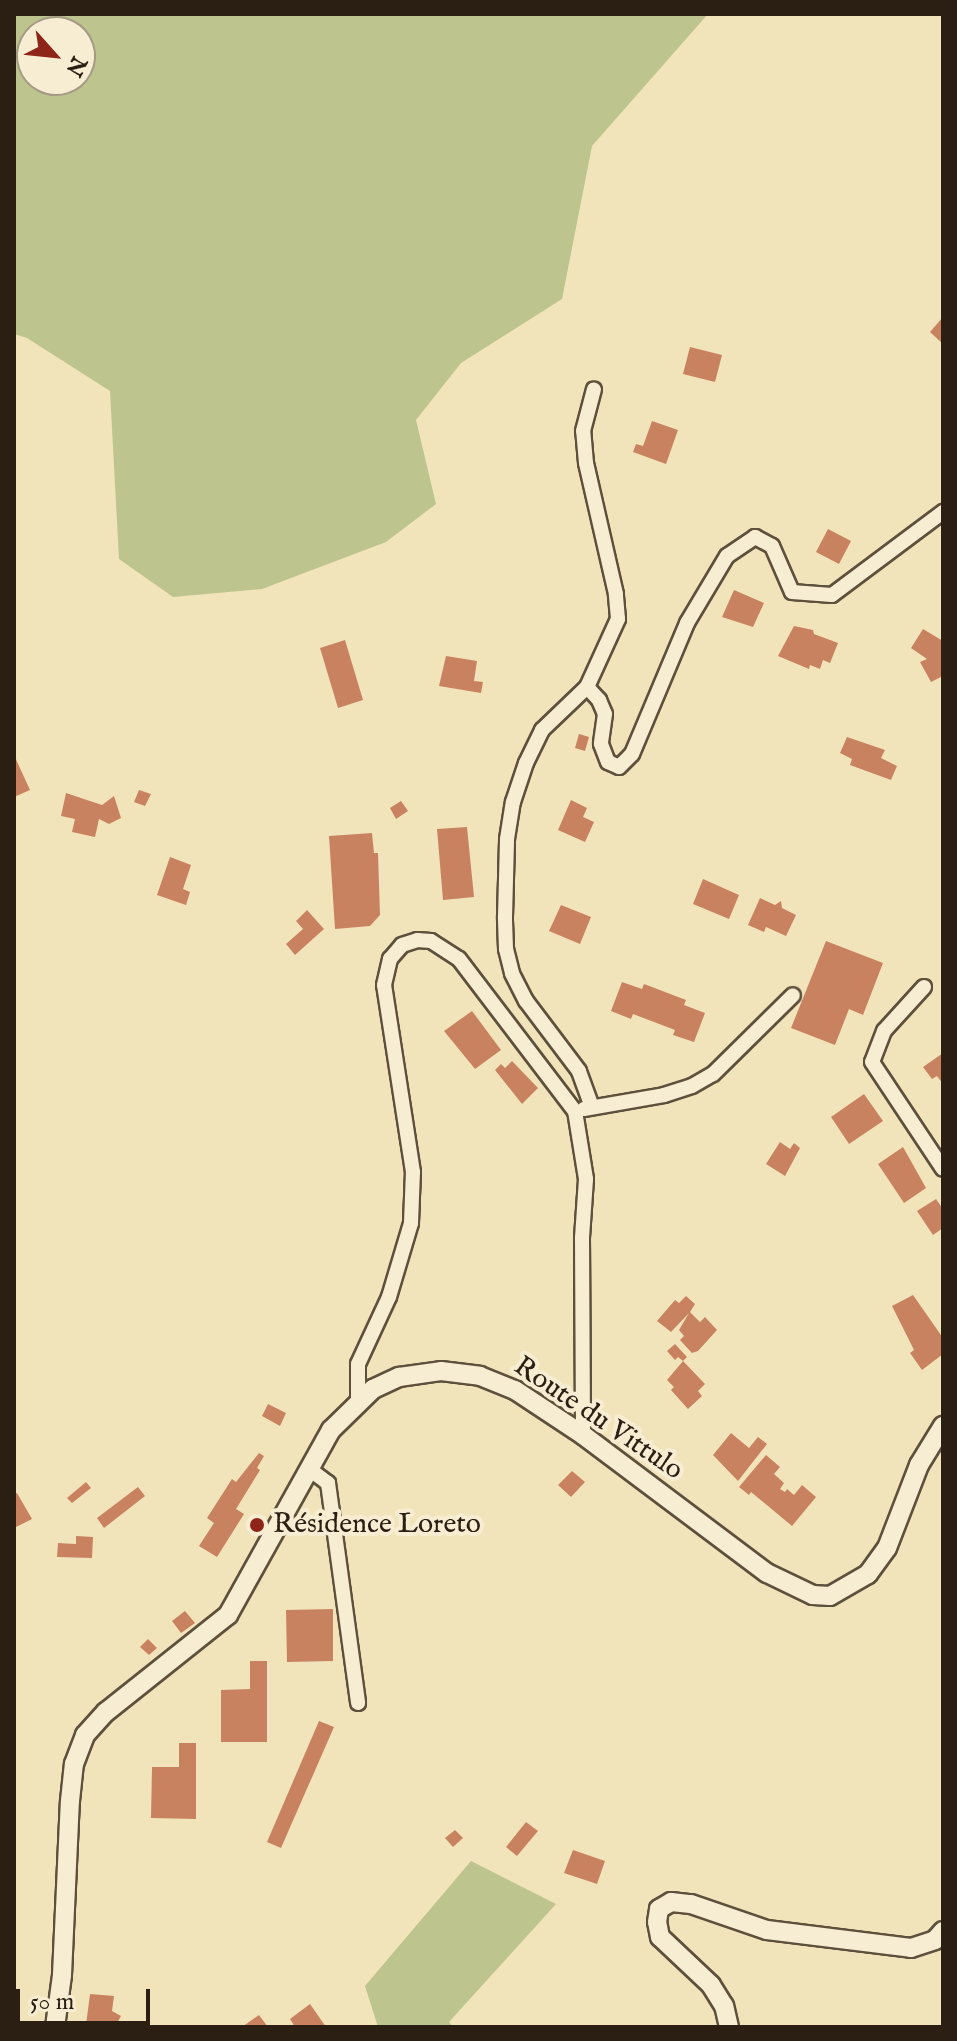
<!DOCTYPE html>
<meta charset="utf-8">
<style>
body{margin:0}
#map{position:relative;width:957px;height:2041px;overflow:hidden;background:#f2e4ba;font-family:"IM FELL English",serif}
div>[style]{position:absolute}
.green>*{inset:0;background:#bdc48e}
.building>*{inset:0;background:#c98260}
.roads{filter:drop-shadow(2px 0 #5d503c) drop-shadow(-2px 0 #5d503c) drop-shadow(0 2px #5d503c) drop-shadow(0 -2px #5d503c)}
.minor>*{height:14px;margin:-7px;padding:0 7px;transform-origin:7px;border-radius:7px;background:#f7edd2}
.tertiary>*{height:18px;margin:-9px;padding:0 9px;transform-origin:9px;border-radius:9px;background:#f7edd2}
.dots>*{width:22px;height:22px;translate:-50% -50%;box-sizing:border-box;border:4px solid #f7edd2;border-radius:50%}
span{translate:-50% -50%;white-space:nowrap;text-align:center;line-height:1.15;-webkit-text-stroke:8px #f7edd2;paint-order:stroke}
.street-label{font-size:28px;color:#2b1e12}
.poi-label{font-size:28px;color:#2b1e12}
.left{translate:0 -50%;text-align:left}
.frame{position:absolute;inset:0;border:16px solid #2b1e12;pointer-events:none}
.north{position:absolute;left:16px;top:16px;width:80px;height:80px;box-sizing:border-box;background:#f7edd2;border:2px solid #a59a85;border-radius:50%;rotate:117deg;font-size:22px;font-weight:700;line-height:32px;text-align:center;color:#2b1e12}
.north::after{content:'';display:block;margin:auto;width:28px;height:36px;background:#8f2418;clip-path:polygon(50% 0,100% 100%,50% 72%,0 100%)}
.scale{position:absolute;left:16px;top:1989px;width:134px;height:36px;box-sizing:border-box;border:4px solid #2b1e12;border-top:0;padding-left:10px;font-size:24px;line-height:28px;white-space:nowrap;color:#2b1e12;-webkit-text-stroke:6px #f7edd2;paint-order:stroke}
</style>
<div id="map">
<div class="green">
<div style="clip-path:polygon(evenodd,14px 14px,708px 14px,592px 146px,562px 299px,461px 363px,416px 420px,436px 504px,386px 542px,262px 589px,173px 597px,119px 559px,110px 391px,27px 338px,14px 334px,14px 14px,32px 32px,80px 32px,80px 80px,32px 80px,32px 32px)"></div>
<div style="clip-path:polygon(471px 1861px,556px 1904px,449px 2022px,453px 2027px,378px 2027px,365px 1986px)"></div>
</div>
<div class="building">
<div style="clip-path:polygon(943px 317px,943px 344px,930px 332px)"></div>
<div style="clip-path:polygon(690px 347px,722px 355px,715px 382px,683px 374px)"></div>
<div style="clip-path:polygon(652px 421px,678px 430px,666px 464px,633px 452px,636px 444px,643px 446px)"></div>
<div style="clip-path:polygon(828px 529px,851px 541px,839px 564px,816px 552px)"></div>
<div style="clip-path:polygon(734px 590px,764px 603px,753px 627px,722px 617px)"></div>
<div style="clip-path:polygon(794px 626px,813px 630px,814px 634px,838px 643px,830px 663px,823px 660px,820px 669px,810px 665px,809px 669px,778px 656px)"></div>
<div style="clip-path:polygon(923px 629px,943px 641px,943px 676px,931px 682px,920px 662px,927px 659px,911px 648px)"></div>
<div style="clip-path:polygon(345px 640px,363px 700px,338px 708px,320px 648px)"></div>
<div style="clip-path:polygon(446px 656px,477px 661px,474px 681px,483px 682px,481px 693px,439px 686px)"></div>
<div style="clip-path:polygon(579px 734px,589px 737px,585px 751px,575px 748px)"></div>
<div style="clip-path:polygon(847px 737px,885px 750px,881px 758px,897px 766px,891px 780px,850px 765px,852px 759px,840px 753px)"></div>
<div style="clip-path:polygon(14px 755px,30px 790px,14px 797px)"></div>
<div style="clip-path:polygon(139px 790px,151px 794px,145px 806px,134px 802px)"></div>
<div style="clip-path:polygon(66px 793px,102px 805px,114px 796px,121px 818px,109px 824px,99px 819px,95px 837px,72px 832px,75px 819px,61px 816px)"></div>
<div style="clip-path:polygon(571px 800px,587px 808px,583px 817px,594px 822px,585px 842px,558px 830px)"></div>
<div style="clip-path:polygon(401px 801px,408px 811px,396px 819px,390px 808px)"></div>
<div style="clip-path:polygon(467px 827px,474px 897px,443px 900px,437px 829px)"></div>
<div style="clip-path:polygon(372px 833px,374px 853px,378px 853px,380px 915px,370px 926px,335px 929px,329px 836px)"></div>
<div style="clip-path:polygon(170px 857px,191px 865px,183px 889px,190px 892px,186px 905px,157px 895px)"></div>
<div style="clip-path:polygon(703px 879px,739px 895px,729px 919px,693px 904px)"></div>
<div style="clip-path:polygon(760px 898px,775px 905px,781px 901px,782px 908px,796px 915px,786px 936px,766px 927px,764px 932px,748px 925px)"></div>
<div style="clip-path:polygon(561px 905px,591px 917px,580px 944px,549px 931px)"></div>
<div style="clip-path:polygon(307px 910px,324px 929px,295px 955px,286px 944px,303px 929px,296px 921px)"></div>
<div style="clip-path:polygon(826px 941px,883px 963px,863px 1015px,849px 1009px,835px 1045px,791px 1028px)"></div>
<div style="clip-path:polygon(622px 982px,642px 989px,644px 984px,686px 1000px,684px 1005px,705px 1013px,694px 1042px,673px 1035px,675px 1030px,633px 1014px,631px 1019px,611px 1011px)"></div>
<div style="clip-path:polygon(472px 1011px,501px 1050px,475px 1069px,444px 1031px)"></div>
<div style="clip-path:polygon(943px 1053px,943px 1084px,937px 1076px,932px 1079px,923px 1067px)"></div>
<div style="clip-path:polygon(512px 1061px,538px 1088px,522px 1104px,495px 1070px,501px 1064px,505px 1068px)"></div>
<div style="clip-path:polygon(864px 1094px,883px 1121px,849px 1144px,831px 1117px)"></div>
<div style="clip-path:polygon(780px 1142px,790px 1149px,794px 1143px,800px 1148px,785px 1176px,766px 1164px)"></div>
<div style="clip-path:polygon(903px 1147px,926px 1188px,904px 1203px,878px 1164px)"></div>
<div style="clip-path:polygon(936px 1199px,943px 1209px,943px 1228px,933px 1235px,917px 1211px)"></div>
<div style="clip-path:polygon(913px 1295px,943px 1338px,943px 1354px,922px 1370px,910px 1353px,914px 1350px,892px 1306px)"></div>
<div style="clip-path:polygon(686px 1296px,695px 1304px,690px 1312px,700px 1322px,705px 1317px,717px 1330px,698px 1351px,692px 1353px,680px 1340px,684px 1336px,679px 1330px,689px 1313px,671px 1332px,657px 1321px,675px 1300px,679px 1303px)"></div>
<div style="clip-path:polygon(675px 1344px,687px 1357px,683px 1361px,678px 1357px,675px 1360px,667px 1351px)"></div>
<div style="clip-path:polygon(683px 1361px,705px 1384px,698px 1391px,702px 1396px,688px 1409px,671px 1390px,674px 1387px,667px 1380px)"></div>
<div style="clip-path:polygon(268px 1404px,286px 1413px,280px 1426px,262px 1416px)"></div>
<div style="clip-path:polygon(731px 1433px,749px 1448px,758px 1437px,767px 1444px,738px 1481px,713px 1455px)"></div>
<div style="clip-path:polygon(259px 1453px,264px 1456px,257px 1468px,260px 1470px,236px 1509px,244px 1514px,217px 1557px,199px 1546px,214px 1523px,207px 1518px,232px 1479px,236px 1482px)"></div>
<div style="clip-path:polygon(766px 1455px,780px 1467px,774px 1474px,784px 1483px,780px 1489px,785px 1492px,787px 1489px,794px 1495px,802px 1485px,816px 1497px,792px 1526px,751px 1492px,749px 1495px,739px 1487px)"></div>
<div style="clip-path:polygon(572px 1471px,585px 1482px,571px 1497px,558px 1485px)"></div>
<div style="clip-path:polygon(86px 1482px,91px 1488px,72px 1503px,67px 1498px)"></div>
<div style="clip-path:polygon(138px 1487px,145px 1496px,104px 1528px,97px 1518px)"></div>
<div style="clip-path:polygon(17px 1493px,32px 1519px,14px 1528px,14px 1494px)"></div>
<div style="clip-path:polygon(76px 1536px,93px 1537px,92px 1558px,57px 1557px,58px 1543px,76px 1544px)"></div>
<div style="clip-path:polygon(333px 1609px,333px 1661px,287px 1662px,286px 1610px)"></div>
<div style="clip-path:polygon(185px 1611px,195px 1623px,181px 1633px,172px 1621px)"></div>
<div style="clip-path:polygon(148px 1639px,157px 1648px,149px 1655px,140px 1647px)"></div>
<div style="clip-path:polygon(250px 1661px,267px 1661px,267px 1742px,221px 1742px,221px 1690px,250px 1689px)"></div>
<div style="clip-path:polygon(319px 1721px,334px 1727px,281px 1848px,267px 1842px)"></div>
<div style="clip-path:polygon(179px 1743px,196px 1743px,196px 1819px,151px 1818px,152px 1767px,179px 1767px)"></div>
<div style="clip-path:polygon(526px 1822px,538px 1831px,517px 1856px,506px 1847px)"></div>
<div style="clip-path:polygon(455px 1830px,463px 1838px,453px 1847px,445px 1838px)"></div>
<div style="clip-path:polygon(573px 1850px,605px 1861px,597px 1884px,564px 1873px)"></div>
<div style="clip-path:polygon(90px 1994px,114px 1996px,112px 2011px,121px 2016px,115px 2027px,86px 2025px)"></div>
<div style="clip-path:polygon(310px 2004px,326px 2027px,295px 2027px,290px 2019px)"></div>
<div style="clip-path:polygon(259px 2015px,268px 2027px,242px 2027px)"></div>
</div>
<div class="roads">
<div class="minor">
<div style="left:587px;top:687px;width:18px;rotate:47deg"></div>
<div style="left:599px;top:700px;width:15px;rotate:67deg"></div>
<div style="left:605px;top:714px;width:30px;rotate:98deg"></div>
<div style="left:601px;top:744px;width:19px;rotate:69deg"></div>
<div style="left:608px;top:762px;width:12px;rotate:24deg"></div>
<div style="left:619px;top:767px;width:18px;rotate:-45deg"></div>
<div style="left:632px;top:754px;width:142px;rotate:-67.2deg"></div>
<div style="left:687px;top:623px;width:78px;rotate:-59.2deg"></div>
<div style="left:727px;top:556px;width:34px;rotate:-34deg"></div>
<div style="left:755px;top:537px;width:19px;rotate:28deg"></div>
<div style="left:772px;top:546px;width:50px;rotate:66.5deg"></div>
<div style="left:792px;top:592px;width:40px;rotate:4.3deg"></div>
<div style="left:832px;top:595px;width:139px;rotate:-36.8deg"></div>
<div style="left:924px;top:987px;width:59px;rotate:132.3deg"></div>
<div style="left:884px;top:1031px;width:33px;rotate:111deg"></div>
<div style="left:872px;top:1062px;width:128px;rotate:56.4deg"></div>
<div style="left:592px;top:1107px;width:38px;rotate:-110deg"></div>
<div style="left:579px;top:1071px;width:88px;rotate:-127.1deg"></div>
<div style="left:526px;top:1001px;width:31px;rotate:-117deg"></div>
<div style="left:512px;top:973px;width:25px;rotate:-104deg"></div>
<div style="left:506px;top:949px;width:32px;rotate:-92deg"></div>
<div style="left:505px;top:917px;width:78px;rotate:-88.5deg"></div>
<div style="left:507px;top:839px;width:37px;rotate:-81deg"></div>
<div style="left:513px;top:802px;width:41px;rotate:-71.6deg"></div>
<div style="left:526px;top:763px;width:37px;rotate:-64deg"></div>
<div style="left:542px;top:730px;width:62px;rotate:-43.7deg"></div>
<div style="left:587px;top:687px;width:75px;rotate:-65.5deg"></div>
<div style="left:618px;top:619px;width:25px;rotate:-95deg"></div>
<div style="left:616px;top:594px;width:134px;rotate:-102.9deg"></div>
<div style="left:586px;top:463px;width:32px;rotate:-95deg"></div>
<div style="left:583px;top:431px;width:43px;rotate:-75.3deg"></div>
<div style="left:584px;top:1109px;width:81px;rotate:-9.9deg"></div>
<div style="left:664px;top:1095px;width:29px;rotate:-18deg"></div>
<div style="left:692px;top:1086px;width:24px;rotate:-30deg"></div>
<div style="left:713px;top:1074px;width:112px;rotate:-44.6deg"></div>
<div style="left:358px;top:1401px;width:37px;rotate:-90deg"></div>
<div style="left:358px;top:1364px;width:74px;rotate:-65.2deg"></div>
<div style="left:389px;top:1297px;width:77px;rotate:-73.4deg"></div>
<div style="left:411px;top:1223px;width:51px;rotate:-87.8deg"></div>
<div style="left:413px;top:1172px;width:189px;rotate:-98.8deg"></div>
<div style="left:384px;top:985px;width:27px;rotate:-77deg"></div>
<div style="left:390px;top:959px;width:18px;rotate:-49deg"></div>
<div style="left:402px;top:945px;width:16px;rotate:-18deg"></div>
<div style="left:417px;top:940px;width:14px;rotate:4deg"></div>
<div style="left:431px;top:941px;width:33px;rotate:33deg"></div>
<div style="left:459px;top:959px;width:191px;rotate:52.7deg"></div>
<div style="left:575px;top:1111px;width:69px;rotate:80.8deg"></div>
<div style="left:586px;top:1179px;width:59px;rotate:93.9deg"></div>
<div style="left:582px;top:1238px;width:197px;rotate:89.7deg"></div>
<div style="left:308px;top:1468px;width:25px;rotate:37deg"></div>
<div style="left:328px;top:1483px;width:222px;rotate:82.2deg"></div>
</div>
<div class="tertiary">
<div style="left:55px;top:2027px;width:52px;rotate:-82.3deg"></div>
<div style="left:62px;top:1975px;width:174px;rotate:-87.4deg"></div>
<div style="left:70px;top:1801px;width:37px;rotate:-84deg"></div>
<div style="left:74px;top:1764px;width:31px;rotate:-69deg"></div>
<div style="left:85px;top:1735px;width:31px;rotate:-48deg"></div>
<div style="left:106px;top:1712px;width:156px;rotate:-38.5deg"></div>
<div style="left:228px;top:1615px;width:212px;rotate:-60.9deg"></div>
<div style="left:331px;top:1430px;width:59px;rotate:-44.3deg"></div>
<div style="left:373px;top:1389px;width:29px;rotate:-25deg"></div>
<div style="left:399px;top:1377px;width:42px;rotate:-8.1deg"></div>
<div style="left:441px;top:1371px;width:39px;rotate:7deg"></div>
<div style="left:480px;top:1376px;width:38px;rotate:22deg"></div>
<div style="left:515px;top:1390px;width:82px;rotate:33.5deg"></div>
<div style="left:583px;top:1435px;width:230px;rotate:36.9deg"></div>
<div style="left:767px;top:1573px;width:51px;rotate:25.6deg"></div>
<div style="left:813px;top:1595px;width:17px;rotate:3deg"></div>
<div style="left:830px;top:1596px;width:44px;rotate:-30.1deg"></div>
<div style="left:868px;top:1574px;width:32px;rotate:-54deg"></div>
<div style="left:887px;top:1548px;width:89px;rotate:-68.9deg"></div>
<div style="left:919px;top:1465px;width:46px;rotate:-58.4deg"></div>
<div style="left:729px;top:2027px;width:22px;rotate:-103deg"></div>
<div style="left:724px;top:2006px;width:25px;rotate:-122deg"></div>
<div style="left:711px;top:1985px;width:70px;rotate:-136.7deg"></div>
<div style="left:660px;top:1937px;width:15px;rotate:-101deg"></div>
<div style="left:657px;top:1922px;width:13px;rotate:-81deg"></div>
<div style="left:659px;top:1909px;width:14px;rotate:-30deg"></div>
<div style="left:671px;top:1902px;width:20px;rotate:6deg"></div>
<div style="left:691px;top:1904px;width:80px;rotate:18.9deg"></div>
<div style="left:767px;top:1930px;width:145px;rotate:7.1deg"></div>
<div style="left:911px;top:1948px;width:25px;rotate:-18deg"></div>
<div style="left:935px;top:1940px;width:12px;rotate:-48deg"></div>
</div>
</div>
<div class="dots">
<div style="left:257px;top:1525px;background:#8f2418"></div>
</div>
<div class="street-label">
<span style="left:598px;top:1419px;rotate:34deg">Route du Vittulo</span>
</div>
<div class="poi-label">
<span class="left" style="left:273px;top:1525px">Résidence Loreto</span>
</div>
<div class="frame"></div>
<div class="north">N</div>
<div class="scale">50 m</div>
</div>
